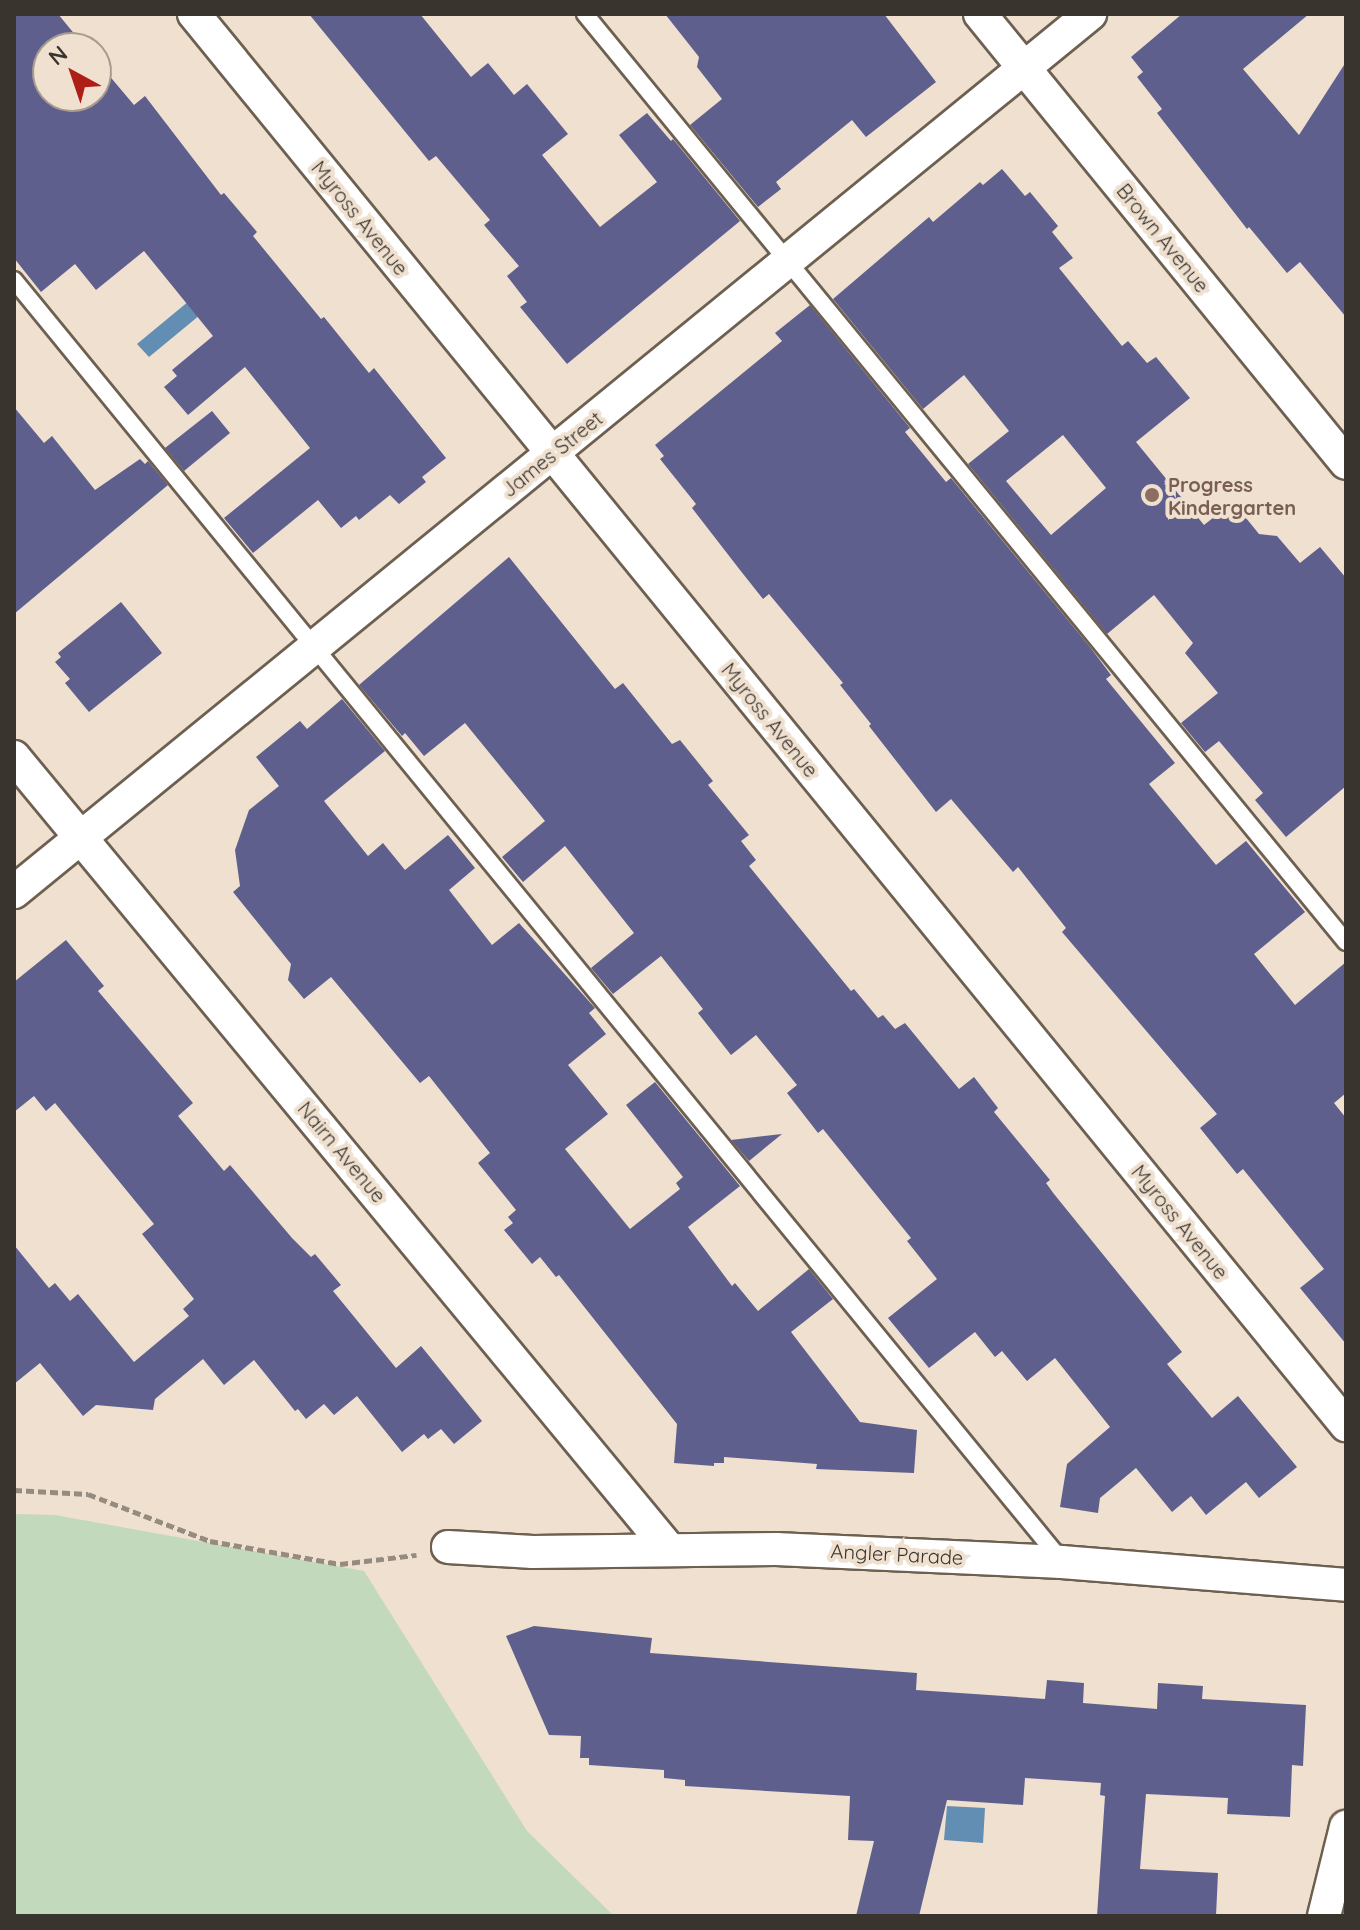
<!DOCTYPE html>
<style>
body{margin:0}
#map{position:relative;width:1360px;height:1930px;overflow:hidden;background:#efe0cf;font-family:Quicksand,sans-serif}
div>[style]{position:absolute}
.green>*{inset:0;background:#c2d9bb}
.water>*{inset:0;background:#618eb2}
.building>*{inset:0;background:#5f5f8d}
.path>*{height:5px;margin-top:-2.5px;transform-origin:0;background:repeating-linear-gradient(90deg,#958b7f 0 8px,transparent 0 12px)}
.roads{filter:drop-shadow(2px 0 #6d6051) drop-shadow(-2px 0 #6d6051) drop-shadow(0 2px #6d6051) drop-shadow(0 -2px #6d6051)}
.lane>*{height:16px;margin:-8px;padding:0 8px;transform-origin:8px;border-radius:8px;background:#fff}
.street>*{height:32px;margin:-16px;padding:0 16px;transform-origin:16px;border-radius:16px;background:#fff}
.dots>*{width:22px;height:22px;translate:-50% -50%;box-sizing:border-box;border:4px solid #efe0cf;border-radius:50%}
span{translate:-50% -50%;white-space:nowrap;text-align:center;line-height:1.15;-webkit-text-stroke:8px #efe0cf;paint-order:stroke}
.street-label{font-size:20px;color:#3a342e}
.education-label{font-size:20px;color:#785e54;font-weight:700}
.left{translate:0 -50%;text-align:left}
.frame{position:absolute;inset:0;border:16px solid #3a342e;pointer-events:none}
.north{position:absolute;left:32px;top:32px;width:80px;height:80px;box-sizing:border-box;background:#efe0cf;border:2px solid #a79b8f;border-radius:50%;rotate:320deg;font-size:22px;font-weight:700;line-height:32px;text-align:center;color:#3a342e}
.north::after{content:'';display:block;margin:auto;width:28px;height:36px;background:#ae1e16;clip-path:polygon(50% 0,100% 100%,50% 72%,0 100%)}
</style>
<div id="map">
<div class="green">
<div style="clip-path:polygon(14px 1514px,55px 1515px,364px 1571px,527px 1831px,614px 1916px,14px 1916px)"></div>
</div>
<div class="water">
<div style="clip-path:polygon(258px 244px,269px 258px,149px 357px,137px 344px)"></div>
<div style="clip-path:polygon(947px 1806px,985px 1808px,983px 1843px,944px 1840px)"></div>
</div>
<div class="building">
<div style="clip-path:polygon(14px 14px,58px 14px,86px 48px,48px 48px,48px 96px,96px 96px,96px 60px,134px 105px,145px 96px,221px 195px,224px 193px,257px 232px,253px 236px,321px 319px,324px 317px,369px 373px,374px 368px,446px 458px,422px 477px,426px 482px,399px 504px,390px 495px,359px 520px,356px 516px,341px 528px,318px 500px,253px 553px,224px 518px,310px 448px,245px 367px,188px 415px,164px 387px,177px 376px,172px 370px,213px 336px,144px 251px,96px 290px,75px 264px,41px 292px,14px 258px)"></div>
<div style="clip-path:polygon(309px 14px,420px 14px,471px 77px,488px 63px,514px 95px,527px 84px,568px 134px,542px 155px,600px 227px,657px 182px,619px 135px,647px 113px,671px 141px,673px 139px,740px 221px,567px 364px,520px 307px,527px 302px,507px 276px,519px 266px,484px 225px,490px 220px,436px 156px,429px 161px)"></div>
<div style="clip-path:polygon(665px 14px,884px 14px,936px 82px,866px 137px,852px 120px,776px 182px,781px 189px,758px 207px,690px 125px,722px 99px,697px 67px,699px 57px)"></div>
<div style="clip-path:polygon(1182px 14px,1309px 14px,1243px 69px,1299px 135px,1346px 62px,1346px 317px,1300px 262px,1287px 273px,1249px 227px,1247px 229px,1157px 113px,1162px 109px,1137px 77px,1143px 72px,1131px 57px)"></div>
<div style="clip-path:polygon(evenodd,1002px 169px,1025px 196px,1030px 192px,1058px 226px,1052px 232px,1073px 258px,1059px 268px,1122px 346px,1128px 341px,1147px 363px,1156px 357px,1190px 398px,1136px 442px,1204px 525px,1233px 502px,1259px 534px,1277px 536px,1300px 563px,1320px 547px,1346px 578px,1346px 786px,1286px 837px,1255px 800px,1263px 793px,1219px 741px,1205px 752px,1181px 723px,1218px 693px,1185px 653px,1193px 643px,1154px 595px,1107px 634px,968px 464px,1009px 431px,964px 375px,923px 409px,833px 299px,929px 217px,933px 222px,980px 182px,983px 185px,1002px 169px,1063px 435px,1106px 488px,1051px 535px,1006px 481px,1063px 435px)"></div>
<div style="clip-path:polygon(810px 305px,906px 423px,910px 428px,905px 432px,946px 482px,951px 478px,1090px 647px,1111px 675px,1106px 679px,1175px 763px,1149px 784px,1216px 865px,1246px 841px,1305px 912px,1254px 954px,1295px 1005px,1346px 962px,1346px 1093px,1334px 1103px,1346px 1118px,1346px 1344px,1300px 1288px,1324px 1269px,1243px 1169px,1237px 1174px,1200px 1128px,1217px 1114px,1062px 932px,1066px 928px,1018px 867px,1013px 872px,951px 799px,936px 812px,869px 726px,871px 724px,840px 685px,843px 683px,769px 594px,763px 599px,740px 570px,692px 508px,696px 504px,660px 459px,664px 456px,655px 445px,782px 341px,775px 333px)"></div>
<div style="clip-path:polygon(14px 407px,44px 443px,52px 436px,95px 490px,140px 459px,145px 464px,148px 461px,168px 485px,14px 614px)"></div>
<div style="clip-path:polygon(212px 411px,230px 433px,184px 471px,165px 448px)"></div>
<div style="clip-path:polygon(509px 557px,615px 689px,623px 683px,672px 744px,680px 740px,713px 781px,708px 785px,749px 835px,741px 841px,756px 860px,749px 866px,851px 991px,854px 989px,878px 1018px,883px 1015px,895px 1029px,905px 1023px,959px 1089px,974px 1077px,998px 1108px,994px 1112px,1050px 1180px,1046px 1183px,1054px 1194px,1182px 1352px,1167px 1364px,1212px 1418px,1238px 1396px,1297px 1467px,1259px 1498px,1246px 1482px,1206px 1515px,1191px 1496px,1172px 1512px,1136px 1468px,1100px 1498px,1098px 1513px,1060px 1507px,1067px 1464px,1110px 1427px,1055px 1358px,1027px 1381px,1002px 1351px,995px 1357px,975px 1332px,929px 1368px,888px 1318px,937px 1279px,907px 1241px,911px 1238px,823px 1129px,818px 1133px,787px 1093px,797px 1085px,756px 1035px,731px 1055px,698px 1013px,703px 1009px,661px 956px,613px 994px,591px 968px,634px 933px,565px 846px,523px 882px,502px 857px,545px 821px,465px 723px,424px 756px,405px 733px,402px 736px,359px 685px)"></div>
<div style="clip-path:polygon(121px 602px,162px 653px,89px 712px,65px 683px,70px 679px,55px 662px,61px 657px,58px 653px)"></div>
<div style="clip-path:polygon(342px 699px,385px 751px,324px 801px,368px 856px,383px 843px,405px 870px,448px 835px,475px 868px,449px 890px,492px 945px,519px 923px,595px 1008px,589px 1013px,606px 1034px,568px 1065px,608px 1114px,565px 1149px,630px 1229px,680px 1189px,676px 1183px,683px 1177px,626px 1105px,655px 1082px,740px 1186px,688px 1227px,732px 1286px,735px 1283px,758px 1311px,809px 1269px,833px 1299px,791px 1332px,860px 1422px,917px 1430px,914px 1473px,816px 1469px,817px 1464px,724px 1457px,724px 1463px,714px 1463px,714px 1466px,674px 1463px,677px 1424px,559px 1275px,556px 1277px,540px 1257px,532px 1264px,504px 1230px,513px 1223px,508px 1217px,516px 1210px,478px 1163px,490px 1153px,429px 1076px,420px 1083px,331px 977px,304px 999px,288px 980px,291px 964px,233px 892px,240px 886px,235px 850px,249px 810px,279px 786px,256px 757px,300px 721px,307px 729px)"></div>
<div style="clip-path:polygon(66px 940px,104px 986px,98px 991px,193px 1103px,178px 1116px,224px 1171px,230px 1165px,292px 1238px,311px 1257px,315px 1254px,341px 1285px,333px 1291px,396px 1368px,421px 1346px,482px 1421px,454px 1444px,441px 1429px,428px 1439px,424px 1434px,402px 1452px,357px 1396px,334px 1415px,324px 1404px,306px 1419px,298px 1409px,295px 1411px,254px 1360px,224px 1385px,203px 1359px,155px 1399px,153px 1410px,96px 1405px,83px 1416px,40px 1363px,14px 1384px,14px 1245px,49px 1288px,55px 1283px,70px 1301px,78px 1294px,134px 1362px,189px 1316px,183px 1309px,194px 1299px,142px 1234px,154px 1224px,55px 1103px,46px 1111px,34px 1096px,14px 1112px,14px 982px)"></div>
<div style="clip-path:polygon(782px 1134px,749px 1161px,731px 1140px)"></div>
<div style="clip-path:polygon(534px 1626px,652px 1638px,650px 1653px,917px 1673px,916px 1690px,1045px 1699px,1047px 1680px,1084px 1683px,1083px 1703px,1157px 1709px,1158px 1683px,1203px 1686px,1202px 1699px,1306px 1705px,1303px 1766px,1292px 1765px,1290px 1817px,1227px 1814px,1228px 1798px,1146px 1794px,1140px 1869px,1218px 1873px,1216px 1916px,1097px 1916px,1105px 1796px,1100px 1795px,1101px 1783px,1025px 1778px,1023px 1805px,947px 1800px,919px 1916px,856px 1916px,874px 1841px,848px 1840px,850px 1796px,685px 1786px,685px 1780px,664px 1778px,664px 1770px,589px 1765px,589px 1758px,580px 1758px,581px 1736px,549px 1735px,506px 1636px)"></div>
</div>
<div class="path">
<div style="left:14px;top:1490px;width:74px;rotate:3.1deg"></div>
<div style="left:88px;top:1494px;width:131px;rotate:21.1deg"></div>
<div style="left:210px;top:1541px;width:132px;rotate:10deg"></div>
<div style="left:340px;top:1564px;width:77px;rotate:-6.8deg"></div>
</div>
<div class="roads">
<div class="lane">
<div style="left:585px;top:14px;width:1200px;rotate:50.65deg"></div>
<div style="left:14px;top:280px;width:1654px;rotate:50.72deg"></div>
</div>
<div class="street">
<div style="left:194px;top:14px;width:1822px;rotate:50.77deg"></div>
<div style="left:980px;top:14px;width:579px;rotate:50.81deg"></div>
<div style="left:14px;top:757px;width:1028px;rotate:50.41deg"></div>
<div style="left:14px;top:892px;width:1389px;rotate:-39.21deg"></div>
<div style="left:448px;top:1547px;width:85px;rotate:3.4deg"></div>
<div style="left:533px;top:1552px;width:243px;rotate:-0.7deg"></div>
<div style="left:776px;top:1549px;width:286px;rotate:2.6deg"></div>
<div style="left:1062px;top:1562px;width:285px;rotate:4.6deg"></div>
<div style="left:1324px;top:1916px;width:92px;rotate:-76.1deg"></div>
</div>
</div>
<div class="dots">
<div style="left:1152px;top:495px;background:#8d6e63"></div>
</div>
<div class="street-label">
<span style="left:360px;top:218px;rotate:51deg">Myross Avenue</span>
<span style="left:1163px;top:238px;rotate:51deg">Brown Avenue</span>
<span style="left:552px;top:454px;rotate:-39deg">James Street</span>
<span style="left:770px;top:720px;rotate:51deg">Myross Avenue</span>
<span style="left:342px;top:1152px;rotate:50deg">Nairn Avenue</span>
<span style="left:1180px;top:1222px;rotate:51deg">Myross Avenue</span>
<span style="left:897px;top:1554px;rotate:3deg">Angler Parade</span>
</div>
<div class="education-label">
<span class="left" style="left:1168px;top:496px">Progress<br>Kindergarten</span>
</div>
<div class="frame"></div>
<div class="north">N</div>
</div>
